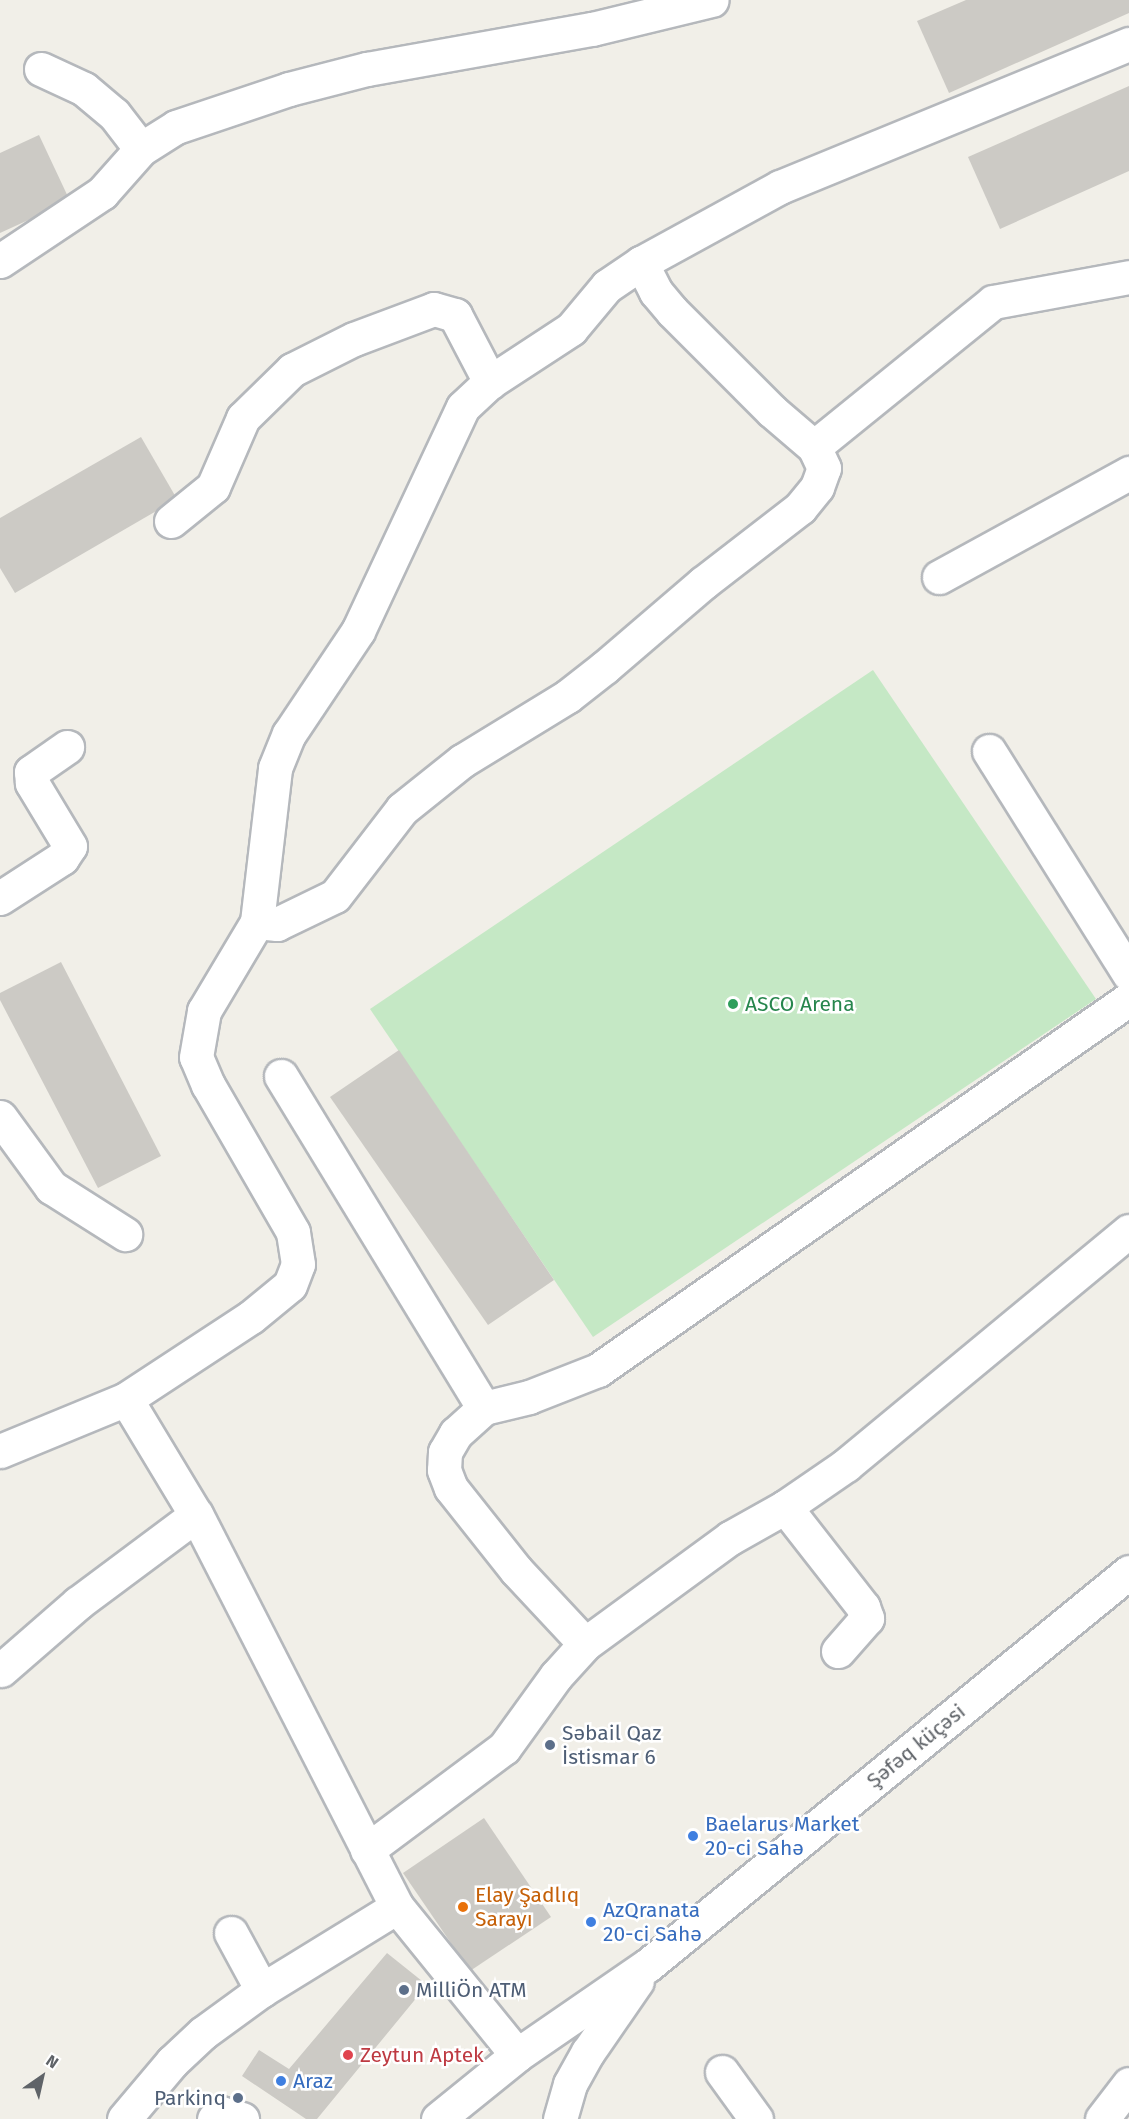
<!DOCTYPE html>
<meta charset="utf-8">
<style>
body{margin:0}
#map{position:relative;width:1129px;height:2119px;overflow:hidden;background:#f1efe8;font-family:"Fira Sans",sans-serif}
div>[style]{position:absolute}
.green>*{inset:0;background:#c5e8c5}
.building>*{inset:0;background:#cccac5}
.roads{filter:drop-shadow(2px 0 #b5b8bc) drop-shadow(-2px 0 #b5b8bc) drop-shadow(0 2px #b5b8bc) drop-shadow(0 -2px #b5b8bc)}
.minor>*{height:33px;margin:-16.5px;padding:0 16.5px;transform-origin:16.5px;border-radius:16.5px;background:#fff}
.dots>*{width:16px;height:16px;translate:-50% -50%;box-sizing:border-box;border:3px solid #fff;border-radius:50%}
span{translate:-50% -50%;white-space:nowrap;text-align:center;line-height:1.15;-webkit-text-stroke:5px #fff;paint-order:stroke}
.leisure-label{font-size:21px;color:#27864d}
.left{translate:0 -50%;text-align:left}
.service-label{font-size:21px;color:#4e5e75}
.right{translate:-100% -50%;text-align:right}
.street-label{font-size:21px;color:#5f6368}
.shop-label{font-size:21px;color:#366cbe}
.food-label{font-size:21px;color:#c56008}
.health-label{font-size:21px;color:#be3a42}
.north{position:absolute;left:12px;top:2047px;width:60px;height:60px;-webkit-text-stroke:4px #fff;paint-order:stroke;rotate:34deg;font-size:16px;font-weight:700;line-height:24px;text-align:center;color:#5f6368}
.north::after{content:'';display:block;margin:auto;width:21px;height:27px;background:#5f6368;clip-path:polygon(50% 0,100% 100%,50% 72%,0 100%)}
</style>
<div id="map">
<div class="green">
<div style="clip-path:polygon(873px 670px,1096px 999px,593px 1337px,370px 1009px)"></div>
</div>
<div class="building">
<div style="clip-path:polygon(966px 0,1129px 0,1129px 13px,949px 93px,917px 21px)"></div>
<div style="clip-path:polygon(1129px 86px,1129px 171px,1000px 229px,968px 157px)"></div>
<div style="clip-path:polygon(39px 135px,70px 201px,0 233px,0 153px)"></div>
<div style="clip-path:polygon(141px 437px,177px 499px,15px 593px,0 568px,0 518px)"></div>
<div style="clip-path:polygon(61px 962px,161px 1156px,98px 1188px,0 1000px,0 993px)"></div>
<div style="clip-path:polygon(399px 1050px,554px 1280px,488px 1325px,330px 1097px)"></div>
<div style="clip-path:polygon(484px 1818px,551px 1917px,470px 1971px,403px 1873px)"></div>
<div style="clip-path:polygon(387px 1953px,427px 1985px,317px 2119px,306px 2119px,242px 2076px,259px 2050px,289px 2069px)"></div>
</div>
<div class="roads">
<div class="minor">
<div style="left:41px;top:69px;width:47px;rotate:24.9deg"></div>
<div style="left:84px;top:89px;width:39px;rotate:40deg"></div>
<div style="left:114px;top:114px;width:44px;rotate:52.4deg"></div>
<div style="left:0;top:261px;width:123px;rotate:-33.7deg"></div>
<div style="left:102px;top:193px;width:59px;rotate:-48.4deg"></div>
<div style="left:141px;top:149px;width:41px;rotate:-32.2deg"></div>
<div style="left:176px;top:127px;width:119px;rotate:-18.6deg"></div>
<div style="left:289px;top:89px;width:81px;rotate:-14.4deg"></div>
<div style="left:367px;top:69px;width:229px;rotate:-10.1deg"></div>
<div style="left:592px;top:29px;width:123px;rotate:-13.6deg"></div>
<div style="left:814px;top:447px;width:230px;rotate:-39deg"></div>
<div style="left:993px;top:302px;width:138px;rotate:-10.4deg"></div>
<div style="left:171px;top:521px;width:54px;rotate:-39deg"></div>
<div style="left:213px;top:487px;width:75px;rotate:-66.5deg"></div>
<div style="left:243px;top:418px;width:69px;rotate:-44.4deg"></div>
<div style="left:292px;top:370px;width:69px;rotate:-26.6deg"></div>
<div style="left:354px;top:339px;width:85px;rotate:-20.6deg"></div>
<div style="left:434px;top:309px;width:22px;rotate:16deg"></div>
<div style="left:455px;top:315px;width:76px;rotate:62.4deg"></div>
<div style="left:939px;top:577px;width:217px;rotate:-28.7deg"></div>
<div style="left:989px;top:751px;width:263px;rotate:57.9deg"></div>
<div style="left:0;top:898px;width:74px;rotate:-32.8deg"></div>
<div style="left:62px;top:858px;width:14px;rotate:-56deg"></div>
<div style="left:70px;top:846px;width:74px;rotate:-121.1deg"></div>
<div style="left:32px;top:783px;width:11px;rotate:-95deg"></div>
<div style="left:31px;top:772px;width:44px;rotate:-34.8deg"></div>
<div style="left:257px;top:922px;width:20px;rotate:6deg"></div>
<div style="left:277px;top:924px;width:64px;rotate:-25.8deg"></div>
<div style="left:335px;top:896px;width:110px;rotate:-52.4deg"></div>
<div style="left:402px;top:809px;width:77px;rotate:-38.7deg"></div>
<div style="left:462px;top:761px;width:124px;rotate:-31.5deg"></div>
<div style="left:568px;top:696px;width:47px;rotate:-38.1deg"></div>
<div style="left:605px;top:667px;width:129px;rotate:-40.6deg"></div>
<div style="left:703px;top:583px;width:123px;rotate:-37.7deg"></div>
<div style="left:800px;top:508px;width:27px;rotate:-51deg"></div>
<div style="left:817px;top:487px;width:20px;rotate:-70deg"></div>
<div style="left:824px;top:468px;width:23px;rotate:-115deg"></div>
<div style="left:814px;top:447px;width:55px;rotate:-139.4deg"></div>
<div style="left:772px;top:411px;width:141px;rotate:-135deg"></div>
<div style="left:672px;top:311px;width:25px;rotate:-130deg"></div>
<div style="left:656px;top:292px;width:33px;rotate:-117deg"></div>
<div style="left:281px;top:1076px;width:389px;rotate:58.6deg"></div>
<div style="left:484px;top:1408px;width:46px;rotate:-13.7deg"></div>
<div style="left:529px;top:1397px;width:74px;rotate:-21.4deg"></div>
<div style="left:598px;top:1370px;width:648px;rotate:-34.94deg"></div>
<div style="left:0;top:1117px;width:87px;rotate:53.9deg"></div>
<div style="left:51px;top:1187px;width:88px;rotate:32.4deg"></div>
<div style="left:484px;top:1408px;width:38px;rotate:138deg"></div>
<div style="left:456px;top:1433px;width:22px;rotate:120deg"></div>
<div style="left:445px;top:1452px;width:18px;rotate:93deg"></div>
<div style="left:444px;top:1470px;width:19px;rotate:69deg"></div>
<div style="left:451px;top:1488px;width:105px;rotate:51.6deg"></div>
<div style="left:516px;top:1570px;width:101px;rotate:47deg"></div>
<div style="left:0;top:1451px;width:136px;rotate:-22.4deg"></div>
<div style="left:785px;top:1507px;width:127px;rotate:52deg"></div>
<div style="left:863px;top:1607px;width:12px;rotate:70deg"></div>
<div style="left:867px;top:1618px;width:44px;rotate:131.3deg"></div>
<div style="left:1px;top:1670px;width:102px;rotate:-41deg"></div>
<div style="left:78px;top:1603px;width:147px;rotate:-36.7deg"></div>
<div style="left:367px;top:1850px;width:171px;rotate:-36.7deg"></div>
<div style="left:504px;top:1748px;width:89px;rotate:-54.2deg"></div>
<div style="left:556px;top:1676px;width:43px;rotate:-47.8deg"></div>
<div style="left:585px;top:1644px;width:180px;rotate:-36.2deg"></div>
<div style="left:730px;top:1538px;width:63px;rotate:-29.4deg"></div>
<div style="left:785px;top:1507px;width:74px;rotate:-34.5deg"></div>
<div style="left:846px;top:1465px;width:367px;rotate:-39.6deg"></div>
<div style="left:231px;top:1933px;width:65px;rotate:61.5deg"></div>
<div style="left:517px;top:2055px;width:191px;rotate:-129deg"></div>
<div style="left:397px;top:1907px;width:441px;rotate:-117.1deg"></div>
<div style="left:196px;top:1515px;width:135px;rotate:-121.1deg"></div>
<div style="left:126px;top:1399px;width:149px;rotate:-33.3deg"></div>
<div style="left:251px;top:1317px;width:50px;rotate:-39.4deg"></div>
<div style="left:290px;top:1285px;width:22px;rotate:-69deg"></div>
<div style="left:298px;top:1264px;width:32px;rotate:-99deg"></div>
<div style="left:293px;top:1232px;width:170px;rotate:-120deg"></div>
<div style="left:208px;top:1085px;width:30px;rotate:-113deg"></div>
<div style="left:196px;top:1057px;width:47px;rotate:-80.1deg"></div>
<div style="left:204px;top:1011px;width:104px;rotate:-59.2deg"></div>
<div style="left:257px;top:922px;width:155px;rotate:-83.3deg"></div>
<div style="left:275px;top:768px;width:37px;rotate:-68deg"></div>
<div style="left:289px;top:734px;width:124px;rotate:-56.2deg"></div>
<div style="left:358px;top:631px;width:247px;rotate:-64.9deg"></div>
<div style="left:463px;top:407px;width:37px;rotate:-43deg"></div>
<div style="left:490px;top:382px;width:97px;rotate:-33.2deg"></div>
<div style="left:571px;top:329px;width:56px;rotate:-50.1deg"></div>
<div style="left:607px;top:286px;width:41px;rotate:-34.1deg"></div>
<div style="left:641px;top:263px;width:158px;rotate:-28.7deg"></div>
<div style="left:780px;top:187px;width:377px;rotate:-22.3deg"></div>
<div style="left:722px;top:2072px;width:58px;rotate:54.1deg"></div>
<div style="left:124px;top:2119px;width:75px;rotate:-49.9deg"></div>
<div style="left:172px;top:2062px;width:42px;rotate:-43.1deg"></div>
<div style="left:203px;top:2033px;width:73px;rotate:-36.1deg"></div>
<div style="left:262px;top:1990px;width:158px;rotate:-31.6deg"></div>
<div style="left:214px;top:2119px;width:9px;rotate:-41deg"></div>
<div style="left:221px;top:2113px;width:22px;rotate:16deg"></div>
<div style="left:438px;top:2119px;width:102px;rotate:-39deg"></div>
<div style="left:517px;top:2055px;width:159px;rotate:-34.5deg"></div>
<div style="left:648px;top:1965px;width:621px;rotate:-39.25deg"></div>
<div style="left:560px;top:2119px;width:36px;rotate:-74deg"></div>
<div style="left:570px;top:2084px;width:37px;rotate:-61deg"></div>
<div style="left:588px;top:2052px;width:86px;rotate:-55.4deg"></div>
<div style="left:1102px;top:2119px;width:44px;rotate:-52.4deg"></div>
</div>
</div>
<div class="dots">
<div style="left:733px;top:1004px;background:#2e9e5b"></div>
<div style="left:550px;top:1745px;background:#5c6f8a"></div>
<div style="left:693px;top:1836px;background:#3f7fe0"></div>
<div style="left:463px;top:1907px;background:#e8710a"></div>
<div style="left:591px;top:1922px;background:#3f7fe0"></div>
<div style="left:404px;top:1990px;background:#5c6f8a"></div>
<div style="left:348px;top:2055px;background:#e0444e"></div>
<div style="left:281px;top:2081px;background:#3f7fe0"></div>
<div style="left:238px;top:2098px;background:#5c6f8a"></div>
</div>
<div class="leisure-label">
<span class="left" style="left:745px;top:1004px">ASCO Arena</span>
</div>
<div class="service-label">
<span class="left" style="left:562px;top:1745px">Səbail Qaz<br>İstismar 6</span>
<span class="left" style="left:416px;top:1990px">MilliÖn ATM</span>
<span class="right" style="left:226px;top:2098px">Parkinq</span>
</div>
<div class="street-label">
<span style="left:916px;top:1746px;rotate:-39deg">Şəfəq küçəsi</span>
</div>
<div class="shop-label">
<span class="left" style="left:705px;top:1836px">Baelarus Market<br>20-ci Sahə</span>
<span class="left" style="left:603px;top:1922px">AzQranata<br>20-ci Sahə</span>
<span class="left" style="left:293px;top:2081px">Araz</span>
</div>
<div class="food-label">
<span class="left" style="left:475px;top:1907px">Elay Şadlıq<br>Sarayı</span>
</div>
<div class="health-label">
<span class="left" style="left:360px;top:2055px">Zeytun Aptek</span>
</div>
<div class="north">N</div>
</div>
